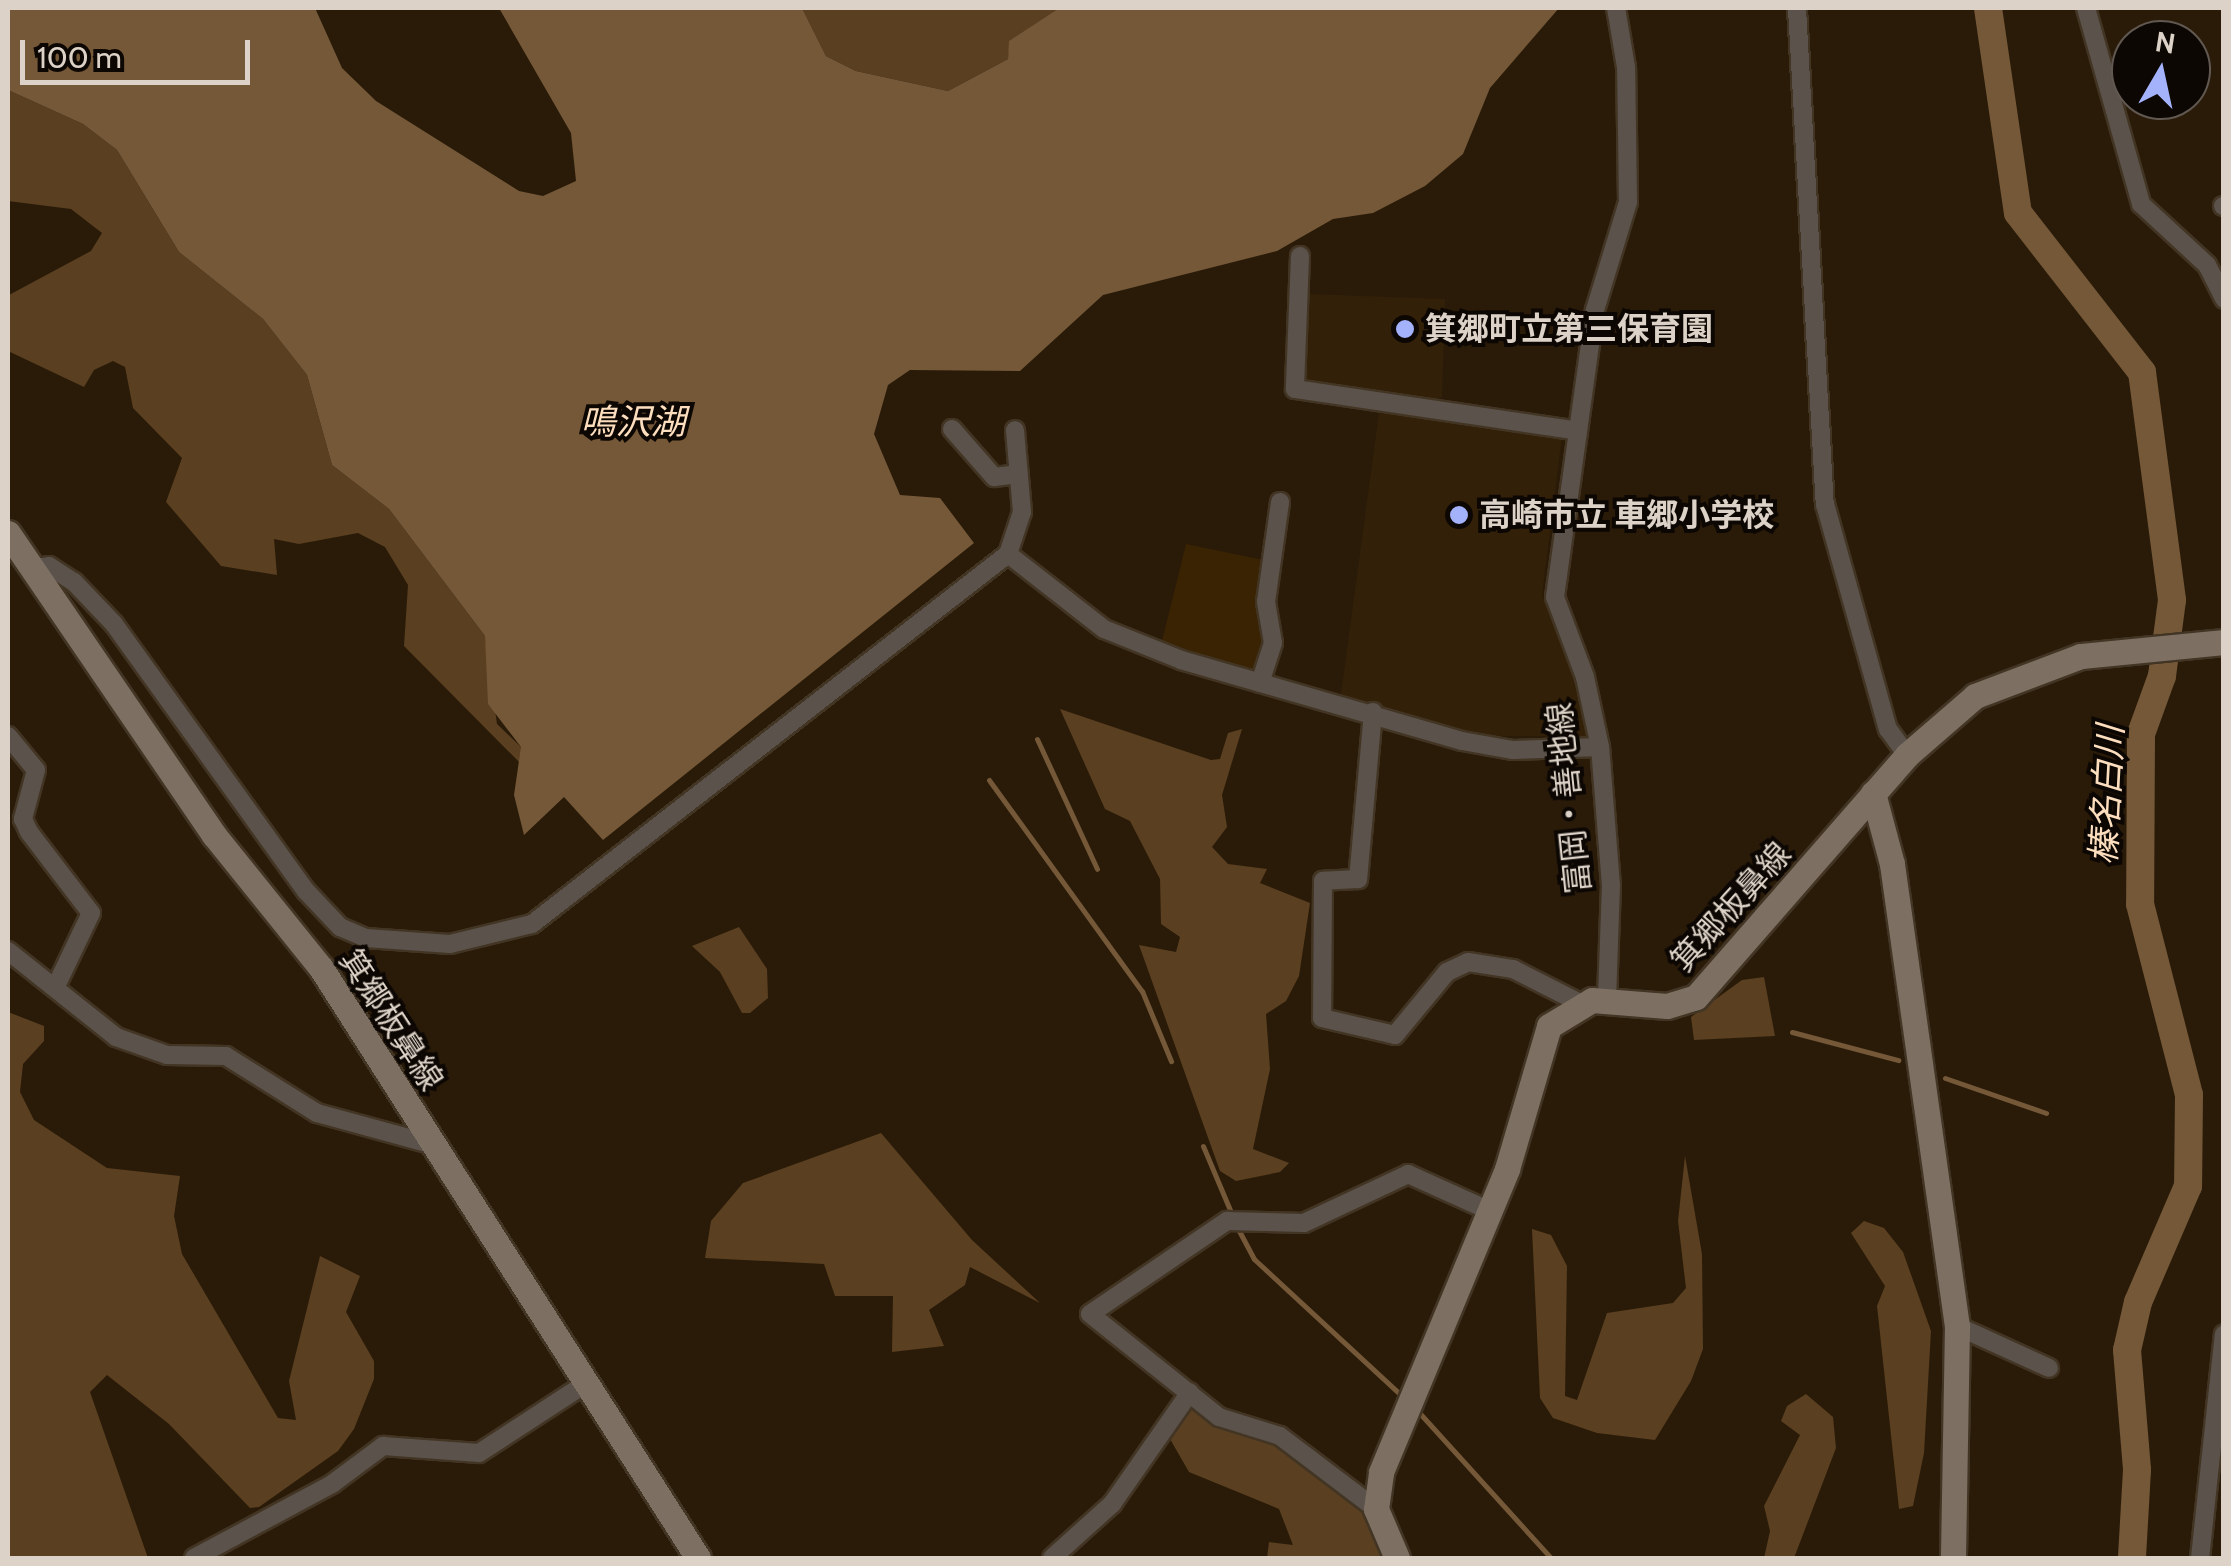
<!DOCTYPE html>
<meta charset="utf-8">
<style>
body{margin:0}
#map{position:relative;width:2231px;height:1566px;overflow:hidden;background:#2a1b09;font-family:Cabin,"Noto Sans JP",sans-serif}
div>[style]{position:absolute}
.built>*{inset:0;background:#332008}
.green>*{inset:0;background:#3a2303}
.forest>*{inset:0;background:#5a3f20}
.water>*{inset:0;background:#745838}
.stream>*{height:5px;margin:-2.5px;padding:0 2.5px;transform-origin:2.5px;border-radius:2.5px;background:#745838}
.river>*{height:28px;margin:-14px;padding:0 14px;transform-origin:14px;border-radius:14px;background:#745838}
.roads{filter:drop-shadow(2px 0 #433524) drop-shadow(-2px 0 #433524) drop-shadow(0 2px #433524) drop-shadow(0 -2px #433524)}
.street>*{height:18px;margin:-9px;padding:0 9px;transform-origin:9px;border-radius:9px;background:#5b534b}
.secondary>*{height:25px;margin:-12.5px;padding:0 12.5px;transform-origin:12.5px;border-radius:12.5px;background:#7d7063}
.dots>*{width:28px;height:28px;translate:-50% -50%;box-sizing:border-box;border:5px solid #0d0703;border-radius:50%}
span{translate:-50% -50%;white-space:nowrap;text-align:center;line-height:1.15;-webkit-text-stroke:8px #0d0703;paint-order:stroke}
.poi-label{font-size:32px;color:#dcd2c7;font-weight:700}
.left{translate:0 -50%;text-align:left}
.street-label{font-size:32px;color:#dcd2c7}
.water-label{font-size:35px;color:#fcdebe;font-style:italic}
.frame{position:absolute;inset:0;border:10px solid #dcd2c7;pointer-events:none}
.north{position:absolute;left:2111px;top:20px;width:100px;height:100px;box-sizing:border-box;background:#0d0703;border:2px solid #605851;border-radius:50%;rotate:9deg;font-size:28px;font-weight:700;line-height:40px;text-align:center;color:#dcd2c7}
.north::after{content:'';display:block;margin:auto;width:35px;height:45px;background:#a4b2fc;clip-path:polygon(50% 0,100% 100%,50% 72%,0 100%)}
.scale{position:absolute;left:20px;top:40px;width:230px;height:45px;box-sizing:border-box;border:5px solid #dcd2c7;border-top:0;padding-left:12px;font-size:30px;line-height:35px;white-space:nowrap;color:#dcd2c7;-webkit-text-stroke:8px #0d0703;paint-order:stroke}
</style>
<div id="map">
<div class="built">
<div style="clip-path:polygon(1306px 294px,1445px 299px,1442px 397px,1423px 408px,1305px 385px)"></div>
<div style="clip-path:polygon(1379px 413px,1562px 435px,1542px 595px,1585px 706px,1588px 736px,1470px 736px,1341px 694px)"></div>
</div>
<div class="green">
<div style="clip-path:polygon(1186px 544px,1268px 561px,1258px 674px,1162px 641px)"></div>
</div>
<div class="forest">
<div style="clip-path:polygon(802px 8px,1059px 8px,1010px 41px,1008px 59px,948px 91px,856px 71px,826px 56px)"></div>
<div style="clip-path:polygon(8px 90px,83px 124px,117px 150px,179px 252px,263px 319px,307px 375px,332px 465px,389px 509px,485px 636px,497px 724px,521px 747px,524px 767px,404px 646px,408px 585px,385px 547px,358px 533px,299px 544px,274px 539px,277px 575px,221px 566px,166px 502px,182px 458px,133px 408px,125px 367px,113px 361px,94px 370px,84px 387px,8px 351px,9px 295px,91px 251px,102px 233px,71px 209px,8px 201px)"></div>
<div style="clip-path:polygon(1060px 709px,1211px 760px,1220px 759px,1228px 733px,1242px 729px,1222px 795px,1227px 827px,1212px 847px,1228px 864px,1267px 869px,1260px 883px,1310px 903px,1299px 976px,1286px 1001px,1266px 1014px,1270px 1069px,1253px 1149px,1289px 1163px,1280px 1172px,1236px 1181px,1220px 1171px,1139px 945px,1176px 952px,1180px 937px,1161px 924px,1160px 879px,1130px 821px,1105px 809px)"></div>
<div style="clip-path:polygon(739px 927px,767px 969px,768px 998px,750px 1013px,742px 1013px,720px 972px,692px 946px)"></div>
<div style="clip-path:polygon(1764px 977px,1775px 1036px,1694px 1040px,1691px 1017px,1742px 980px)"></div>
<div style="clip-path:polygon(8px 1012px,44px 1026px,44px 1041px,23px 1064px,20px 1092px,34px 1120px,107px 1168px,180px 1176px,174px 1216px,182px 1254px,278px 1418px,296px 1420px,289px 1381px,320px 1256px,360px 1276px,346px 1312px,374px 1361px,374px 1379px,354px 1429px,338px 1451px,259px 1507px,250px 1508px,169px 1424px,107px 1375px,90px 1392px,148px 1558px,8px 1558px)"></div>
<div style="clip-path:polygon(881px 1133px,972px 1240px,1040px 1303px,970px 1267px,965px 1285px,929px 1310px,944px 1346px,892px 1352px,893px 1296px,835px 1296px,824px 1264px,705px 1258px,711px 1221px,743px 1183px)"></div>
<div style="clip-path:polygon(1685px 1156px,1702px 1254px,1703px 1349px,1691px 1381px,1655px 1440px,1597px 1433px,1553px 1418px,1540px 1398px,1532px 1229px,1551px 1235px,1567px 1266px,1565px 1396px,1577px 1400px,1607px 1313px,1673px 1303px,1686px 1288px,1678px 1221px)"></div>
<div style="clip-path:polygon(1864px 1221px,1884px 1228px,1903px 1252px,1931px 1331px,1924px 1453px,1913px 1506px,1899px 1509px,1877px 1306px,1885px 1286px,1851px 1233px)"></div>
<div style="clip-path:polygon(1806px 1394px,1833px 1417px,1836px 1448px,1794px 1558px,1764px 1558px,1770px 1531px,1764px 1506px,1800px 1435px,1781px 1421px,1787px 1406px)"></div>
<div style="clip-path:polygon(1190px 1398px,1276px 1442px,1373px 1513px,1387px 1558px,1267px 1558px,1269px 1542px,1293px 1545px,1279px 1509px,1189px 1472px,1166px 1432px)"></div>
</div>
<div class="water">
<div style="clip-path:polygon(8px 8px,315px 8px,342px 68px,376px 101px,519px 191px,543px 196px,576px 181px,571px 133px,499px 8px,802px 8px,826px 56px,856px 71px,948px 91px,1008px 59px,1009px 41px,1059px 8px,1559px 8px,1490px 88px,1463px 154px,1425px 186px,1373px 213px,1333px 219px,1277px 251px,1103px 295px,1020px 371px,910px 370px,888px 385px,874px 434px,900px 495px,940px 498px,974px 543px,603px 840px,564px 797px,524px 835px,514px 795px,521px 747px,488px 704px,485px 636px,389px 509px,332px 465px,307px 375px,263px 319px,179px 252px,117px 150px,83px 124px,8px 90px)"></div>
</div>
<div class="stream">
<div style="left:1037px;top:739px;width:143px;rotate:65.2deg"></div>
<div style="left:989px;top:780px;width:261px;rotate:54.1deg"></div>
<div style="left:1142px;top:991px;width:76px;rotate:67.5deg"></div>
<div style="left:1792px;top:1032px;width:110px;rotate:14.8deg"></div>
<div style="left:1945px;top:1078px;width:107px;rotate:19.1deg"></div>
<div style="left:1203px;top:1146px;width:77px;rotate:67.1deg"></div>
<div style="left:1237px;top:1227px;width:36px;rotate:62deg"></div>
<div style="left:1254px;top:1259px;width:203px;rotate:42.8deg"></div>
<div style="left:1415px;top:1408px;width:202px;rotate:47.8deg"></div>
</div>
<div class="river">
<div style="left:1988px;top:8px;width:207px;rotate:81.7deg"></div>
<div style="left:2018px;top:213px;width:202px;rotate:52.1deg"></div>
<div style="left:2142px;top:372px;width:230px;rotate:82.5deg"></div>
<div style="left:2172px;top:600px;width:77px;rotate:97.5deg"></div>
<div style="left:2162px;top:676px;width:62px;rotate:109.9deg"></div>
<div style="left:2141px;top:734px;width:170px;rotate:90.3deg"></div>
<div style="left:2140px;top:904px;width:197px;rotate:75.6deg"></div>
<div style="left:2189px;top:1095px;width:91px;rotate:90.6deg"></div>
<div style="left:2188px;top:1186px;width:126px;rotate:113.3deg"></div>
<div style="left:2138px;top:1302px;width:49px;rotate:102.9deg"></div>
<div style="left:2127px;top:1350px;width:120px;rotate:85.2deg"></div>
<div style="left:2137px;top:1470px;width:88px;rotate:93.3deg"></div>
</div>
<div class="roads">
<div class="street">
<div style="left:1797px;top:8px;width:497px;rotate:86.8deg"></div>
<div style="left:1825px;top:504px;width:234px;rotate:74.4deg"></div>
<div style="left:1888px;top:729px;width:32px;rotate:54deg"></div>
<div style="left:2086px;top:8px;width:204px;rotate:74.3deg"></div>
<div style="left:2141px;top:204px;width:90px;rotate:42.7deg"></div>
<div style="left:2207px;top:265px;width:38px;rotate:63deg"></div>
<div style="left:2223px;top:206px;width:1px"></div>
<div style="left:1300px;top:256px;width:133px;rotate:92.2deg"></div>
<div style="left:1295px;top:389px;width:286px;rotate:8.4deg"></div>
<div style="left:952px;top:429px;width:64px;rotate:48.8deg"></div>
<div style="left:994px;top:477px;width:25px;rotate:-7deg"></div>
<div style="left:1008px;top:554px;width:44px;rotate:-71.6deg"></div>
<div style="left:1022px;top:512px;width:82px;rotate:-94.9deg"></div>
<div style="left:35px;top:568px;width:14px;rotate:-8deg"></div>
<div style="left:49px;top:566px;width:30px;rotate:33deg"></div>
<div style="left:74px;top:582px;width:58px;rotate:46.4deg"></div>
<div style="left:114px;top:624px;width:329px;rotate:54.3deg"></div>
<div style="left:306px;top:891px;width:50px;rotate:46.6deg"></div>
<div style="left:340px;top:927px;width:28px;rotate:23deg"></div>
<div style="left:366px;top:938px;width:84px;rotate:4.1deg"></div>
<div style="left:450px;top:944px;width:84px;rotate:-13.7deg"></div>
<div style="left:532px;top:924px;width:603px;rotate:-37.86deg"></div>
<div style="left:1008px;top:554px;width:122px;rotate:38deg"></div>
<div style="left:1104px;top:629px;width:83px;rotate:21.9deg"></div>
<div style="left:1181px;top:660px;width:292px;rotate:16.1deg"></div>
<div style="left:1462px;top:741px;width:52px;rotate:10deg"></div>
<div style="left:1513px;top:750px;width:87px;rotate:-2deg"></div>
<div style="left:1260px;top:683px;width:42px;rotate:-72deg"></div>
<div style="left:1273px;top:643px;width:42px;rotate:-99.7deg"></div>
<div style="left:1266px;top:602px;width:101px;rotate:-82deg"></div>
<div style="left:1373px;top:712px;width:168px;rotate:95.1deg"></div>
<div style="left:1358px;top:879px;width:35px;rotate:177deg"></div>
<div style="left:1323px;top:881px;width:137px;rotate:90.4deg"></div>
<div style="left:1322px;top:1018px;width:75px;rotate:13.1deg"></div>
<div style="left:1395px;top:1035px;width:82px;rotate:-50.5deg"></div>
<div style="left:1447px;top:972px;width:23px;rotate:-25deg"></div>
<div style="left:1468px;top:962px;width:46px;rotate:8.8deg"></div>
<div style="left:1513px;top:969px;width:75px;rotate:26.9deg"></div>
<div style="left:8px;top:736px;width:44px;rotate:50.5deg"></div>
<div style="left:36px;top:770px;width:51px;rotate:104.9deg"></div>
<div style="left:23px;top:819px;width:14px;rotate:65deg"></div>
<div style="left:29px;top:832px;width:102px;rotate:52.6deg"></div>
<div style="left:91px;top:913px;width:79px;rotate:115.6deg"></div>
<div style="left:8px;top:951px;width:138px;rotate:38.5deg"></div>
<div style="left:116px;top:1037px;width:54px;rotate:19.4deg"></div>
<div style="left:167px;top:1055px;width:59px;rotate:1deg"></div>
<div style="left:226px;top:1056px;width:107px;rotate:32.1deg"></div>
<div style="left:317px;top:1113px;width:121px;rotate:15.3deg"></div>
<div style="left:1607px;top:999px;width:113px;rotate:-88deg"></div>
<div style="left:1611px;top:886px;width:139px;rotate:-94.5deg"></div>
<div style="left:1600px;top:747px;width:72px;rotate:-102.1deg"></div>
<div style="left:1585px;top:677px;width:85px;rotate:-110.6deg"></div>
<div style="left:1555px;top:597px;width:290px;rotate:-82.1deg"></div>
<div style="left:1595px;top:310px;width:113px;rotate:-73deg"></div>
<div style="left:1628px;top:202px;width:135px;rotate:-90.8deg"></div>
<div style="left:1626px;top:67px;width:60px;rotate:-99.6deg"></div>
<div style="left:1957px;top:1326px;width:101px;rotate:24.5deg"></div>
<div style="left:1376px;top:1509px;width:121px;rotate:-142.8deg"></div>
<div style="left:1280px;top:1436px;width:64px;rotate:-162.7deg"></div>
<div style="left:1219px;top:1417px;width:165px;rotate:-141.4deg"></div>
<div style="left:1090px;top:1314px;width:166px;rotate:-34.2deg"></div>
<div style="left:1227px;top:1221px;width:77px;rotate:1.5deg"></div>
<div style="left:1304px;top:1223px;width:115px;rotate:-25.2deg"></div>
<div style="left:1408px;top:1174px;width:90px;rotate:24.3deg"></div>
<div style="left:194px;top:1558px;width:157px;rotate:-28.2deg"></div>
<div style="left:332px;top:1484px;width:64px;rotate:-36.7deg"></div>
<div style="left:383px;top:1446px;width:96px;rotate:4.2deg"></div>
<div style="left:479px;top:1453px;width:130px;rotate:-33.1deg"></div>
<div style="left:1052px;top:1558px;width:81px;rotate:-42deg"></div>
<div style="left:1112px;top:1504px;width:136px;rotate:-55.1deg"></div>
<div style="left:2200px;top:1558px;width:225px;rotate:-83.9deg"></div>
</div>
<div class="secondary">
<div style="left:8px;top:533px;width:366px;rotate:55.7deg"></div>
<div style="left:214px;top:835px;width:171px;rotate:51.2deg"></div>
<div style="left:321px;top:968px;width:700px;rotate:57.42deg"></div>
<div style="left:1873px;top:793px;width:73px;rotate:75deg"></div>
<div style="left:1892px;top:864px;width:467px;rotate:82deg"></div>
<div style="left:1957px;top:1326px;width:232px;rotate:91deg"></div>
<div style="left:1397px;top:1558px;width:53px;rotate:-113.2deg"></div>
<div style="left:1376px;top:1509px;width:37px;rotate:-82deg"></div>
<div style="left:1381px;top:1472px;width:328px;rotate:-67.4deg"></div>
<div style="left:1507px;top:1169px;width:149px;rotate:-73.6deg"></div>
<div style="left:1549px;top:1026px;width:50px;rotate:-31.2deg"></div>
<div style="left:1592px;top:1000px;width:75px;rotate:4.6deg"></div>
<div style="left:1667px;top:1006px;width:30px;rotate:-17deg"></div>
<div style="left:1696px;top:997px;width:321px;rotate:-48.9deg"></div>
<div style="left:1907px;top:755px;width:90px;rotate:-40.9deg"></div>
<div style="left:1975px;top:696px;width:113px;rotate:-20.7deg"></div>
<div style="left:2081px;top:656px;width:144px;rotate:-5.6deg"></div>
</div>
</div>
<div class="dots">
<div style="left:1405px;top:329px;background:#a4b2fc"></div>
<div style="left:1459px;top:515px;background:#a4b2fc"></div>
</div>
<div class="poi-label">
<span class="left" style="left:1425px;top:329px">箕郷町立第三保育園</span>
<span class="left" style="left:1479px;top:515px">高崎市立 車郷小学校</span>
</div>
<div class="street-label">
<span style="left:1569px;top:798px;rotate:-96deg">富岡・善地線</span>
<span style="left:1731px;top:907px;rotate:-48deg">箕郷板鼻線</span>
<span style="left:391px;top:1020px;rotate:57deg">箕郷板鼻線</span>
</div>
<div class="water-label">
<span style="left:633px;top:422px">鳴沢湖</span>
<span style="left:2107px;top:795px;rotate:-87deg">榛名白川</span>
</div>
<div class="frame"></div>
<div class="north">N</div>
<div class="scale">100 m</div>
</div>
